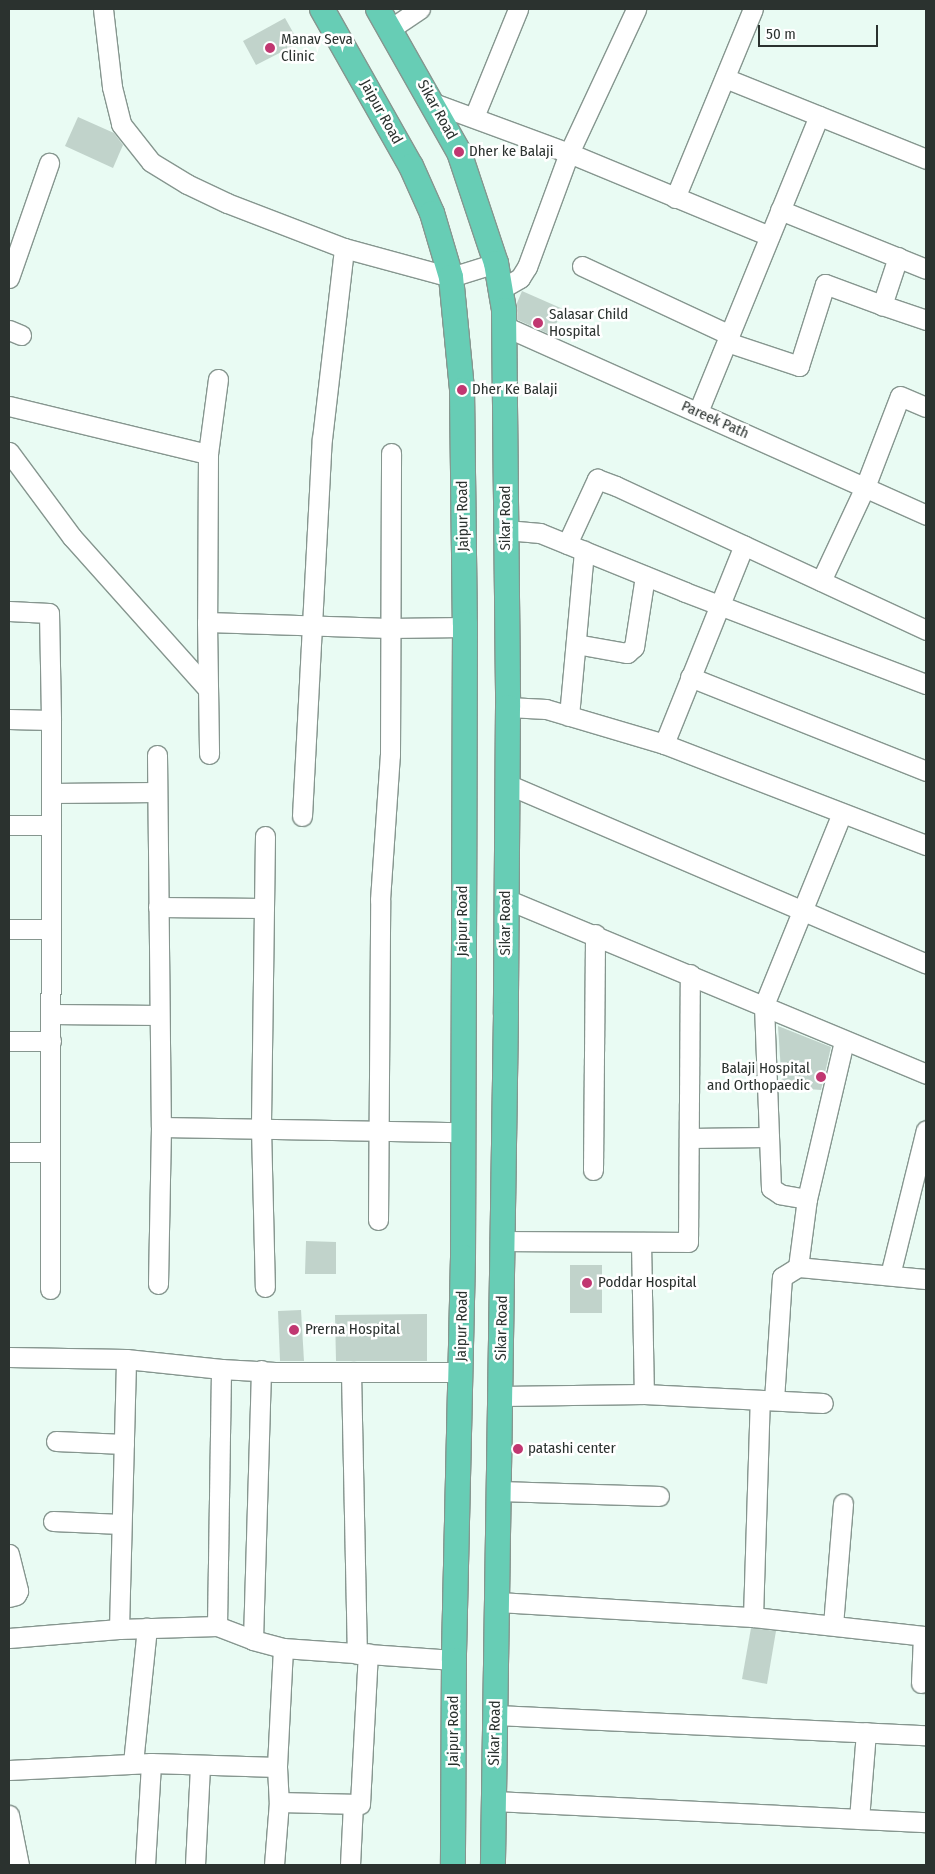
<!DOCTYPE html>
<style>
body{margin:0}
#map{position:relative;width:935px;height:1874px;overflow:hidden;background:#e9fbf3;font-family:"Fira Sans Condensed",sans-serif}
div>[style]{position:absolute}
.building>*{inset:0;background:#c1d3cb}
.roads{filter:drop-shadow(1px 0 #86968f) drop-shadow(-1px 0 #86968f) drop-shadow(0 1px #86968f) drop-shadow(0 -1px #86968f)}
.minor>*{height:19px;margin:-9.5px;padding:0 9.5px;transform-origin:9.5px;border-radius:9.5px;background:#fff}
.major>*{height:24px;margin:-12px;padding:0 12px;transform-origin:12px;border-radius:12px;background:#67cdb5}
.dots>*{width:14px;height:14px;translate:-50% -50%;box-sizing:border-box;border:2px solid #fff;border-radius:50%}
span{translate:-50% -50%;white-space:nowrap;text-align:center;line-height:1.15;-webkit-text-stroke:5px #fff;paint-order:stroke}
.poi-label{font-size:15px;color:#2b322f}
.left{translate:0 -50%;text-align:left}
.right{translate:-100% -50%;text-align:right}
.street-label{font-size:15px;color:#2b322f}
.frame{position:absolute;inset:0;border:10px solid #2b322f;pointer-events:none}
.scale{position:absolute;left:758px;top:25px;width:120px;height:22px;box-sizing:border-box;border:2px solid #2b322f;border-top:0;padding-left:6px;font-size:15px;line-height:18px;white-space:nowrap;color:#2b322f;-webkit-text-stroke:4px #fff;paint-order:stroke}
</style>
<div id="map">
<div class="building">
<div style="clip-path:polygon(285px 18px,299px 43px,256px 65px,243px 41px)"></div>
<div style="clip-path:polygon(78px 117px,114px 133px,123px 145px,113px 168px,65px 146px)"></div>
<div style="clip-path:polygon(522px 291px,563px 309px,551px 335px,518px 320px,517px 303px)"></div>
<div style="clip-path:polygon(778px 1026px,831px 1047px,821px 1090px,782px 1087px)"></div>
<div style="clip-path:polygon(306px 1241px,336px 1242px,336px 1274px,305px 1274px)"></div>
<div style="clip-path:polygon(570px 1265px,602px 1265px,602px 1313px,570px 1313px)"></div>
<div style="clip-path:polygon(301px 1310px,304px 1361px,280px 1361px,278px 1311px)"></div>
<div style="clip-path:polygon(427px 1314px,427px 1361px,336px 1361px,335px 1315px)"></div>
<div style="clip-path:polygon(751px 1628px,776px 1631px,767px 1684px,742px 1679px)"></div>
</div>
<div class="roads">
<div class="minor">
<div style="left:103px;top:9px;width:79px;rotate:83.4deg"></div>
<div style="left:112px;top:87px;width:38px;rotate:76deg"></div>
<div style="left:121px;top:124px;width:48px;rotate:51.7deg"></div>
<div style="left:151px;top:162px;width:42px;rotate:31.4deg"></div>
<div style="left:187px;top:184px;width:44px;rotate:25.4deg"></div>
<div style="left:227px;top:203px;width:125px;rotate:21deg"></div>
<div style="left:344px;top:248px;width:111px;rotate:15.2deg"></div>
<div style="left:451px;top:277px;width:47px;rotate:-17.3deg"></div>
<div style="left:390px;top:29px;width:36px;rotate:-34deg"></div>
<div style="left:725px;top:78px;width:217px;rotate:21.9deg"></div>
<div style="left:433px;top:103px;width:145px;rotate:20.2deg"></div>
<div style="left:569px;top:153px;width:217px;rotate:22.5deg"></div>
<div style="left:474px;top:117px;width:117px;rotate:-67.8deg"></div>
<div style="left:675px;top:198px;width:204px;rotate:-67.6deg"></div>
<div style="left:780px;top:210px;width:157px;rotate:22deg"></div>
<div style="left:898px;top:257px;width:51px;rotate:108.4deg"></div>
<div style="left:882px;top:305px;width:46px;rotate:18.8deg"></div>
<div style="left:582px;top:266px;width:163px;rotate:25deg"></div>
<div style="left:9px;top:278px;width:122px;rotate:-70.8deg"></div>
<div style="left:501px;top:289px;width:22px;rotate:-30deg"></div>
<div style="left:520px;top:278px;width:13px;rotate:-58deg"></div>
<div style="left:527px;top:267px;width:121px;rotate:-69.8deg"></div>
<div style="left:569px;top:153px;width:159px;rotate:-65deg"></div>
<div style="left:504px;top:326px;width:462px;rotate:24.1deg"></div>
<div style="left:9px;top:330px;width:13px;rotate:23deg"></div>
<div style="left:727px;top:342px;width:76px;rotate:18.4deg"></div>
<div style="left:799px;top:366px;width:86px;rotate:-72.4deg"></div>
<div style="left:825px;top:284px;width:61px;rotate:20.2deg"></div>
<div style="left:218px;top:379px;width:76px;rotate:97.6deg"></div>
<div style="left:208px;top:454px;width:168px;rotate:90.3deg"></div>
<div style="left:207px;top:622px;width:182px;rotate:1.9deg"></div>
<div style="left:389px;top:628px;width:76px;rotate:-0.8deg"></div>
<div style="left:9px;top:406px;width:205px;rotate:13.6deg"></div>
<div style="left:698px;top:412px;width:320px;rotate:-67.8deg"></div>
<div style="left:9px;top:452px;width:106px;rotate:53.5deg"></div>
<div style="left:72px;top:537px;width:204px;rotate:48.2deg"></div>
<div style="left:506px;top:530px;width:34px;rotate:5deg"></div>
<div style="left:540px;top:533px;width:157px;rotate:22.1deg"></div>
<div style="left:685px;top:592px;width:258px;rotate:20.9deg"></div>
<div style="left:567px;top:544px;width:72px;rotate:-65.2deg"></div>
<div style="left:597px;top:479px;width:20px;rotate:20deg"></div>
<div style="left:616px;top:486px;width:342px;rotate:24.9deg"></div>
<div style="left:821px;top:581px;width:104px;rotate:-64.9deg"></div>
<div style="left:865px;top:487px;width:97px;rotate:-69deg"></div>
<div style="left:900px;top:396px;width:28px;rotate:23deg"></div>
<div style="left:9px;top:611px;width:40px;rotate:2.9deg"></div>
<div style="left:49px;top:613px;width:107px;rotate:88.9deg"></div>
<div style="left:207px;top:622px;width:132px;rotate:89.1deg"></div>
<div style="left:576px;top:644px;width:52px;rotate:10deg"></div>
<div style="left:627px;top:653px;width:9px;rotate:-41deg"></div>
<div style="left:634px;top:647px;width:72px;rotate:-81.2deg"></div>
<div style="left:690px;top:677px;width:254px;rotate:21.7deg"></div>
<div style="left:508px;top:707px;width:38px;rotate:3deg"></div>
<div style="left:546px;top:709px;width:123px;rotate:16.5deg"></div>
<div style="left:664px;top:744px;width:281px;rotate:21.1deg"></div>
<div style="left:569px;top:716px;width:166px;rotate:-84.8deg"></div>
<div style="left:9px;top:719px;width:42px;rotate:1.4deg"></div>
<div style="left:51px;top:720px;width:569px;rotate:90.1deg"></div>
<div style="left:664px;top:744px;width:214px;rotate:-68.1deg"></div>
<div style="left:157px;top:755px;width:372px;rotate:89.4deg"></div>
<div style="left:161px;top:1127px;width:157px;rotate:91.1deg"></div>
<div style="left:507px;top:784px;width:456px;rotate:23.2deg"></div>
<div style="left:51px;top:793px;width:106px;rotate:-0.5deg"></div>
<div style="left:302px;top:816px;width:378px;rotate:-87deg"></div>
<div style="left:322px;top:439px;width:192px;rotate:-83.4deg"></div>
<div style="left:9px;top:825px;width:42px"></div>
<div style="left:265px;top:836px;width:292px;rotate:90.8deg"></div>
<div style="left:261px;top:1128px;width:159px;rotate:88.6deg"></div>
<div style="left:506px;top:899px;width:455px;rotate:22.6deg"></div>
<div style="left:158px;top:907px;width:106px;rotate:0.5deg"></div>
<div style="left:9px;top:929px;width:42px"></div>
<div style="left:51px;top:1014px;width:108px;rotate:0.5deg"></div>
<div style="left:9px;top:1041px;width:42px"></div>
<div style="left:161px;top:1127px;width:300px;rotate:1deg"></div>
<div style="left:689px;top:1138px;width:80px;rotate:-0.7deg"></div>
<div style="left:9px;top:1152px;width:41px"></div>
<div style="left:593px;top:1170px;width:236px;rotate:-89.5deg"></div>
<div style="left:807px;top:1199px;width:27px;rotate:-170deg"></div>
<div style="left:780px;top:1194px;width:11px;rotate:-146deg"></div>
<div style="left:771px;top:1188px;width:183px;rotate:-92.2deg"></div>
<div style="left:764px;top:1005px;width:207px;rotate:-67.9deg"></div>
<div style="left:378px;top:1220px;width:320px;rotate:-89.6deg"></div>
<div style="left:380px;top:900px;width:145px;rotate:-86.1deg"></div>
<div style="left:390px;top:755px;width:302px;rotate:-89.8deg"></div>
<div style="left:503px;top:1241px;width:185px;rotate:0.3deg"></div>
<div style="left:688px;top:1242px;width:268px;rotate:-89.6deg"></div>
<div style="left:641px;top:1242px;width:152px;rotate:88.9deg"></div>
<div style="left:798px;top:1267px;width:69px;rotate:-82.5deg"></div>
<div style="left:807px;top:1199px;width:162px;rotate:-76.8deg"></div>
<div style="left:890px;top:1275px;width:149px;rotate:-76.1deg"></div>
<div style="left:9px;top:1357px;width:117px;rotate:1deg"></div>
<div style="left:126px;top:1359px;width:96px;rotate:6deg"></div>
<div style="left:221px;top:1369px;width:54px;rotate:3.2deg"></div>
<div style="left:275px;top:1372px;width:186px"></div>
<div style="left:351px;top:1372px;width:282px;rotate:88.8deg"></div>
<div style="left:501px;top:1396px;width:143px;rotate:-0.8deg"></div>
<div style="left:644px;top:1394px;width:179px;rotate:2.9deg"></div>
<div style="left:774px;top:1400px;width:123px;rotate:-86.3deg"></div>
<div style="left:782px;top:1277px;width:19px;rotate:-32deg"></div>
<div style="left:798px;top:1267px;width:129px;rotate:5.4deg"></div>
<div style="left:56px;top:1441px;width:68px;rotate:2.5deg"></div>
<div style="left:500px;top:1491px;width:159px;rotate:1.8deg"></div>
<div style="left:53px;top:1521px;width:68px;rotate:2.5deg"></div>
<div style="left:9px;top:1554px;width:38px;rotate:76deg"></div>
<div style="left:18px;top:1591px;width:4px;rotate:117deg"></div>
<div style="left:16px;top:1595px;width:7px;rotate:164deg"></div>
<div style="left:498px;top:1602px;width:255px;rotate:3.4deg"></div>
<div style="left:753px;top:1617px;width:174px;rotate:6.3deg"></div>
<div style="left:753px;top:1617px;width:217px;rotate:-88.2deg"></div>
<div style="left:833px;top:1625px;width:122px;rotate:-85.3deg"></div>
<div style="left:217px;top:1626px;width:257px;rotate:-89.1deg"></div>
<div style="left:119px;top:1629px;width:270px;rotate:-88.5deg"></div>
<div style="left:9px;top:1638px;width:110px;rotate:-4.7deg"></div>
<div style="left:119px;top:1629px;width:98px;rotate:-1.8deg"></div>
<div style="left:217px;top:1626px;width:39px;rotate:21deg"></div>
<div style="left:253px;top:1640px;width:31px;rotate:15deg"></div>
<div style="left:283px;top:1648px;width:171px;rotate:4deg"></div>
<div style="left:253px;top:1640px;width:270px;rotate:-88.3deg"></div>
<div style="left:283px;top:1648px;width:119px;rotate:92.9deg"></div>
<div style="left:277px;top:1767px;width:35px;rotate:87deg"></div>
<div style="left:279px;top:1802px;width:81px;rotate:1.4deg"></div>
<div style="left:360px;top:1804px;width:151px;rotate:-87deg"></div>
<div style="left:921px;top:1683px;width:47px;rotate:-87.6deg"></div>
<div style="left:495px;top:1715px;width:431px;rotate:2.7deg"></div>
<div style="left:133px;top:1763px;width:136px;rotate:-84.1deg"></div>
<div style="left:9px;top:1770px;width:142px;rotate:-2.8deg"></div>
<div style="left:151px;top:1763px;width:126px;rotate:1.8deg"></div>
<div style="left:494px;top:1801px;width:433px;rotate:2.8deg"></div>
<div style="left:9px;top:1815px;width:51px;rotate:78.7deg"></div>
<div style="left:859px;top:1819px;width:87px;rotate:-85.4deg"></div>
<div style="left:145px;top:1865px;width:102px;rotate:-86.6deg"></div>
<div style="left:195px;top:1865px;width:99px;rotate:-87.1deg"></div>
<div style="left:274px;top:1865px;width:63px;rotate:-85.5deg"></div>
<div style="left:350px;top:1865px;width:61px;rotate:-87.2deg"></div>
</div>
<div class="major">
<div style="left:322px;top:9px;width:180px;rotate:60.5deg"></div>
<div style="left:411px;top:166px;width:51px;rotate:65.9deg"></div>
<div style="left:432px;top:213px;width:67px;rotate:73.5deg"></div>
<div style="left:451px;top:277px;width:114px;rotate:84.4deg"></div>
<div style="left:462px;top:390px;width:234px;rotate:89.3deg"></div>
<div style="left:465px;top:624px;width:633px;rotate:90.18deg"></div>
<div style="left:463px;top:1257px;width:403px;rotate:91.3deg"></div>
<div style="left:454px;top:1660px;width:205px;rotate:90.3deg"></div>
<div style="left:378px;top:9px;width:164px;rotate:60.5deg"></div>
<div style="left:459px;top:152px;width:117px;rotate:71.6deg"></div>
<div style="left:496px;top:263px;width:48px;rotate:80.3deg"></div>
<div style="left:504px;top:310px;width:397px;rotate:89.4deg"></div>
<div style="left:508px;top:707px;width:307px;rotate:90.4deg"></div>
<div style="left:506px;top:1014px;width:851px;rotate:90.88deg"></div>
</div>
</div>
<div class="dots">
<div style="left:270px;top:48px;background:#c13771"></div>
<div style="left:459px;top:152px;background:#c13771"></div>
<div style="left:538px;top:323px;background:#c13771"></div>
<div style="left:462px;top:390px;background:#c13771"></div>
<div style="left:821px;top:1077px;background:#c13771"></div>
<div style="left:587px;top:1283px;background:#c13771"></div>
<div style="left:294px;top:1330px;background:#c13771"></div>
<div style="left:518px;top:1449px;background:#c13771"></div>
</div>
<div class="poi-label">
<span class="left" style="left:281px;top:48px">Manav Seva<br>Clinic</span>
<span class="left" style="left:469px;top:152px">Dher ke Balaji</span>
<span class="left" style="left:549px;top:323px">Salasar Child<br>Hospital</span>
<span class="left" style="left:472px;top:390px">Dher Ke Balaji</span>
<span class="right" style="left:810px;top:1077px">Balaji Hospital<br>and Orthopaedic</span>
<span class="left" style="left:598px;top:1283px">Poddar Hospital</span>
<span class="left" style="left:305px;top:1330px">Prerna Hospital</span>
<span class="left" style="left:528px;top:1449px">patashi center</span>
</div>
<div class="street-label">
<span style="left:437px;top:110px;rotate:61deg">Sikar Road</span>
<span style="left:381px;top:112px;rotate:61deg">Jaipur Road</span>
<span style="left:715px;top:420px;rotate:24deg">Pareek Path</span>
<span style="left:463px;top:516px;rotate:-91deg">Jaipur Road</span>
<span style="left:506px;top:518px;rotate:-90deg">Sikar Road</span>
<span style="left:463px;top:921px;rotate:-90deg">Jaipur Road</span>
<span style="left:506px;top:923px;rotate:-90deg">Sikar Road</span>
<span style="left:462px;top:1326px;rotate:-89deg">Jaipur Road</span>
<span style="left:502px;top:1328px;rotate:-89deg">Sikar Road</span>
<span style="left:454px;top:1731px;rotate:-90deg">Jaipur Road</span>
<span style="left:495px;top:1733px;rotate:-89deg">Sikar Road</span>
</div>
<div class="frame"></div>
<div class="scale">50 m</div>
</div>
